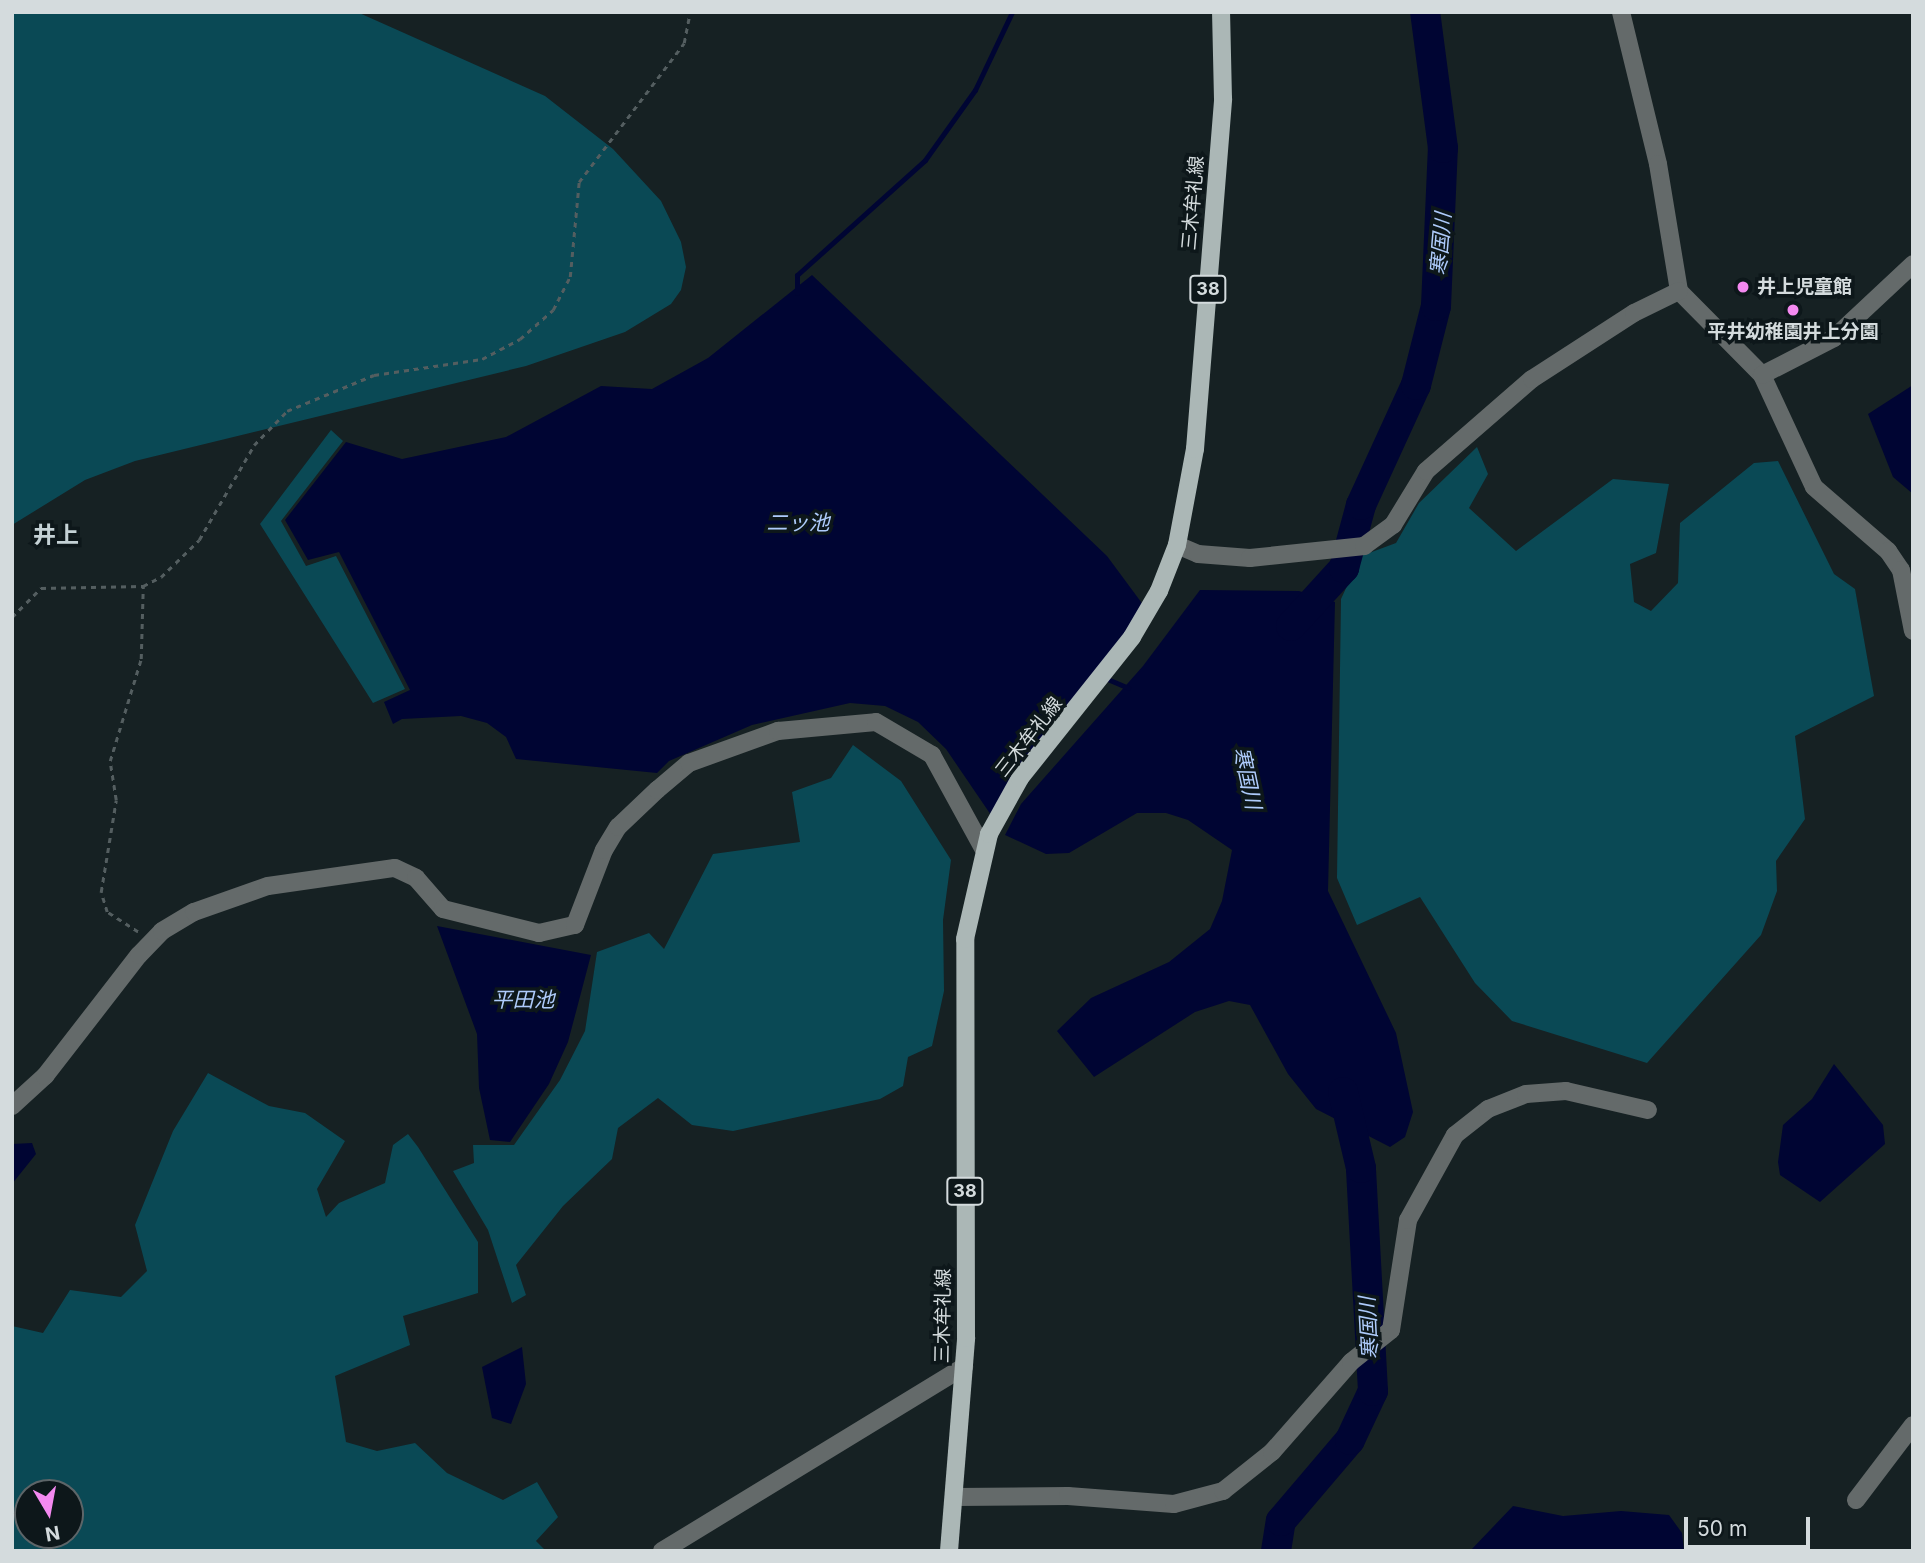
<!DOCTYPE html>
<meta charset="utf-8">
<style>
body{margin:0}
#map{position:relative;width:1925px;height:1563px;overflow:hidden;background:#162123;font-family:Inter,"Noto Sans JP",sans-serif}
div>[style]{position:absolute}
.green>*{inset:0;background:#0a4955}
.water>*{inset:0;background:#000533}
.stream>*{height:5px;margin:-2.5px;padding:0 2.5px;transform-origin:2.5px;border-radius:2.5px;background:#000533}
.river>*{height:30px;margin:-15px;padding:0 15px;transform-origin:15px;border-radius:15px;background:#000533}
.path>*{height:2.5px;margin-top:-1.25px;transform-origin:0;background:repeating-linear-gradient(90deg,#545e60 0 5px,transparent 0 10px)}
.minor>*{height:18px;margin:-9px;padding:0 9px;transform-origin:9px;border-radius:9px;background:#646a6a}
.major>*{height:18px;margin:-9px;padding:0 9px;transform-origin:9px;border-radius:9px;background:#abb7b6}
.dots>*{width:19px;height:19px;translate:-50% -50%;box-sizing:border-box;border:4px solid #0d171a;border-radius:50%}
span{translate:-50% -50%;white-space:nowrap;text-align:center;line-height:1.15;-webkit-text-stroke:7px #0d171a;paint-order:stroke}
.shield-label span{padding:2px 5px;background:#0d171a;border:2px solid;border-radius:5px;-webkit-text-stroke-width:0}
.shield-label{font-size:18px;color:#d4dbdd;font-weight:700}
.street-label{font-size:19px;color:#d4dbdd}
.poi-label{font-size:19px;color:#d4dbdd;font-weight:700}
.left{translate:0 -50%;text-align:left}
.water-label{font-size:21px;color:#aecbfb;font-style:italic}
.quarter-label{font-size:23px;color:#c4d1d5;font-weight:700}
.frame{position:absolute;inset:0;border:14px solid #d4dbdd;pointer-events:none}
.north{position:absolute;left:14px;top:1479px;width:70px;height:70px;box-sizing:border-box;background:#0d171a;border:2px solid #5d6568;border-radius:50%;rotate:170deg;font-size:19px;font-weight:700;line-height:28px;text-align:center;color:#d4dbdd}
.north::after{content:'';display:block;margin:auto;width:24px;height:32px;background:#f489f0;clip-path:polygon(50% 0,100% 100%,50% 72%,0 100%)}
.scale{position:absolute;left:1684px;top:1517px;width:126px;height:32px;box-sizing:border-box;border:4px solid #d4dbdd;border-top:0;padding-left:9px;font-size:21px;line-height:24px;white-space:nowrap;color:#d4dbdd;-webkit-text-stroke:5px #0d171a;paint-order:stroke}
</style>
<div id="map">
<div class="green">
<div style="clip-path:polygon(12px 12px,357px 12px,545px 96px,613px 149px,661px 201px,681px 242px,686px 267px,681px 290px,671px 304px,625px 332px,526px 366px,135px 461px,85px 480px,12px 525px)"></div>
<div style="clip-path:polygon(331px 430px,343px 441px,281px 521px,306px 566px,336px 556px,405px 689px,373px 703px,260px 524px)"></div>
<div style="clip-path:polygon(1477px 447px,1488px 474px,1469px 508px,1516px 551px,1613px 479px,1669px 484px,1656px 553px,1630px 564px,1634px 602px,1651px 611px,1678px 583px,1680px 523px,1754px 463px,1778px 461px,1834px 574px,1855px 589px,1874px 696px,1795px 736px,1805px 819px,1776px 861px,1777px 891px,1761px 935px,1647px 1063px,1512px 1021px,1475px 983px,1420px 897px,1357px 925px,1337px 878px,1341px 599px,1361px 556px,1396px 543px,1419px 503px)"></div>
<div style="clip-path:polygon(853px 745px,901px 781px,951px 860px,943px 920px,944px 991px,932px 1046px,908px 1057px,903px 1086px,880px 1099px,733px 1131px,692px 1125px,658px 1098px,618px 1128px,612px 1159px,563px 1206px,516px 1265px,526px 1295px,512px 1303px,488px 1230px,453px 1171px,474px 1163px,473px 1145px,514px 1145px,560px 1080px,585px 1031px,597px 952px,649px 933px,664px 949px,713px 854px,800px 842px,792px 792px,831px 778px)"></div>
<div style="clip-path:polygon(evenodd,208px 1073px,269px 1106px,305px 1113px,345px 1141px,317px 1189px,326px 1217px,339px 1203px,385px 1183px,393px 1145px,408px 1134px,418px 1147px,478px 1242px,478px 1293px,403px 1316px,410px 1345px,335px 1376px,346px 1442px,377px 1451px,415px 1443px,447px 1473px,503px 1500px,537px 1482px,558px 1517px,536px 1541px,546px 1551px,12px 1551px,12px 1326px,43px 1333px,70px 1290px,121px 1297px,147px 1271px,135px 1225px,173px 1131px,208px 1073px,70px 1493px,70px 1535px,28px 1535px,28px 1493px,70px 1493px)"></div>
</div>
<div class="water">
<div style="clip-path:polygon(812px 275px,1107px 556px,1144px 606px,993px 818px,946px 749px,918px 722px,885px 706px,850px 703px,752px 725px,669px 761px,657px 773px,516px 759px,506px 737px,487px 723px,461px 716px,402px 719px,393px 724px,384px 702px,410px 690px,339px 552px,308px 560px,285px 520px,346px 442px,402px 459px,506px 437px,601px 386px,652px 389px,708px 358px)"></div>
<div style="clip-path:polygon(1913px 385px,1913px 494px,1893px 477px,1868px 414px)"></div>
<div style="clip-path:polygon(1200px 590px,1299px 591px,1335px 602px,1328px 891px,1396px 1033px,1413px 1112px,1405px 1137px,1390px 1147px,1316px 1109px,1288px 1074px,1250px 1005px,1229px 1001px,1195px 1012px,1094px 1077px,1057px 1031px,1091px 998px,1169px 962px,1210px 929px,1222px 901px,1232px 850px,1188px 820px,1166px 813px,1137px 813px,1069px 853px,1046px 854px,1005px 835px,1021px 804px,1143px 666px)"></div>
<div style="clip-path:polygon(437px 926px,591px 955px,568px 1042px,549px 1084px,510px 1142px,490px 1140px,479px 1088px,477px 1034px)"></div>
<div style="clip-path:polygon(1834px 1064px,1883px 1125px,1885px 1144px,1820px 1202px,1780px 1175px,1778px 1162px,1783px 1125px,1812px 1099px)"></div>
<div style="clip-path:polygon(32px 1143px,36px 1154px,12px 1184px,12px 1144px)"></div>
<div style="clip-path:polygon(522px 1347px,526px 1384px,511px 1424px,492px 1418px,482px 1367px)"></div>
<div style="clip-path:polygon(1513px 1506px,1563px 1516px,1621px 1511px,1669px 1515px,1682px 1533px,1684px 1551px,1470px 1551px)"></div>
</div>
<div class="stream">
<div style="left:797px;top:293px;width:18px;rotate:-90deg"></div>
<div style="left:797px;top:275px;width:172px;rotate:-41.9deg"></div>
<div style="left:925px;top:160px;width:86px;rotate:-54.5deg"></div>
<div style="left:975px;top:90px;width:86px;rotate:-64.6deg"></div>
<div style="left:1105px;top:678px;width:25px;rotate:23deg"></div>
</div>
<div class="river">
<div style="left:1291px;top:626px;width:79px;rotate:-47.6deg"></div>
<div style="left:1344px;top:568px;width:65px;rotate:-74.9deg"></div>
<div style="left:1361px;top:505px;width:132px;rotate:-65.4deg"></div>
<div style="left:1416px;top:385px;width:81px;rotate:-75.8deg"></div>
<div style="left:1436px;top:306px;width:158px;rotate:-87.5deg"></div>
<div style="left:1443px;top:148px;width:137px;rotate:-97.5deg"></div>
<div style="left:1276px;top:1551px;width:30px;rotate:-81deg"></div>
<div style="left:1281px;top:1521px;width:106px;rotate:-49.6deg"></div>
<div style="left:1350px;top:1440px;width:54px;rotate:-64.9deg"></div>
<div style="left:1373px;top:1391px;width:223px;rotate:-93.1deg"></div>
<div style="left:1361px;top:1168px;width:78px;rotate:-103.3deg"></div>
</div>
<div class="path">
<div style="left:12px;top:617px;width:41px;rotate:-45deg"></div>
<div style="left:41px;top:588px;width:102px;rotate:-1.1deg"></div>
<div style="left:143px;top:586px;width:20px;rotate:-27deg"></div>
<div style="left:161px;top:577px;width:53px;rotate:-44.2deg"></div>
<div style="left:199px;top:540px;width:110px;rotate:-59.9deg"></div>
<div style="left:254px;top:445px;width:47px;rotate:-45.9deg"></div>
<div style="left:287px;top:411px;width:94px;rotate:-22.5deg"></div>
<div style="left:374px;top:375px;width:109px;rotate:-8.4deg"></div>
<div style="left:482px;top:359px;width:43px;rotate:-27.8deg"></div>
<div style="left:520px;top:339px;width:44px;rotate:-41.3deg"></div>
<div style="left:553px;top:310px;width:37px;rotate:-63deg"></div>
<div style="left:570px;top:277px;width:95px;rotate:-84.6deg"></div>
<div style="left:579px;top:182px;width:174px;rotate:-52.9deg"></div>
<div style="left:684px;top:43px;width:32px;rotate:-79deg"></div>
<div style="left:138px;top:932px;width:37px;rotate:-147deg"></div>
<div style="left:107px;top:912px;width:21px;rotate:-107deg"></div>
<div style="left:101px;top:892px;width:93px;rotate:-80.7deg"></div>
<div style="left:116px;top:800px;width:39px;rotate:-99deg"></div>
<div style="left:110px;top:761px;width:107px;rotate:-73.1deg"></div>
<div style="left:141px;top:659px;width:73px;rotate:-88.4deg"></div>
</div>
<div class="minor">
<div style="left:1621px;top:12px;width:156px;rotate:76.3deg"></div>
<div style="left:1658px;top:164px;width:129px;rotate:80.6deg"></div>
<div style="left:1679px;top:291px;width:118px;rotate:45.3deg"></div>
<div style="left:1762px;top:375px;width:123px;rotate:65.1deg"></div>
<div style="left:1814px;top:487px;width:98px;rotate:40.9deg"></div>
<div style="left:1888px;top:551px;width:23px;rotate:56deg"></div>
<div style="left:1901px;top:570px;width:62px;rotate:78.9deg"></div>
<div style="left:1762px;top:375px;width:81px;rotate:-27.2deg"></div>
<div style="left:1834px;top:338px;width:108px;rotate:-43.1deg"></div>
<div style="left:1177px;top:545px;width:23px;rotate:23deg"></div>
<div style="left:1198px;top:554px;width:52px;rotate:4.4deg"></div>
<div style="left:1250px;top:558px;width:115px;rotate:-6deg"></div>
<div style="left:1364px;top:546px;width:36px;rotate:-36deg"></div>
<div style="left:1393px;top:525px;width:63px;rotate:-58.6deg"></div>
<div style="left:1426px;top:471px;width:140px;rotate:-41deg"></div>
<div style="left:1532px;top:379px;width:121px;rotate:-32.9deg"></div>
<div style="left:1634px;top:313px;width:50px;rotate:-26.1deg"></div>
<div style="left:12px;top:1106px;width:45px;rotate:-42.3deg"></div>
<div style="left:45px;top:1076px;width:153px;rotate:-52.2deg"></div>
<div style="left:139px;top:955px;width:33px;rotate:-46deg"></div>
<div style="left:162px;top:931px;width:37px;rotate:-31deg"></div>
<div style="left:194px;top:912px;width:78px;rotate:-19.4deg"></div>
<div style="left:268px;top:886px;width:128px;rotate:-8.1deg"></div>
<div style="left:395px;top:868px;width:23px;rotate:25deg"></div>
<div style="left:416px;top:878px;width:41px;rotate:48.9deg"></div>
<div style="left:443px;top:909px;width:99px;rotate:14deg"></div>
<div style="left:539px;top:933px;width:37px;rotate:-13deg"></div>
<div style="left:575px;top:925px;width:80px;rotate:-68.9deg"></div>
<div style="left:604px;top:850px;width:27px;rotate:-59deg"></div>
<div style="left:618px;top:827px;width:54px;rotate:-43.5deg"></div>
<div style="left:657px;top:790px;width:42px;rotate:-40.2deg"></div>
<div style="left:689px;top:763px;width:95px;rotate:-19.8deg"></div>
<div style="left:778px;top:731px;width:98px;rotate:-5.2deg"></div>
<div style="left:876px;top:722px;width:65px;rotate:30.5deg"></div>
<div style="left:932px;top:755px;width:106px;rotate:61.3deg"></div>
<div style="left:956px;top:1497px;width:112px;rotate:-0.5deg"></div>
<div style="left:1068px;top:1496px;width:106px;rotate:4.3deg"></div>
<div style="left:1174px;top:1504px;width:51px;rotate:-14.9deg"></div>
<div style="left:1223px;top:1491px;width:63px;rotate:-38.5deg"></div>
<div style="left:1272px;top:1452px;width:120px;rotate:-48.7deg"></div>
<div style="left:1351px;top:1362px;width:51px;rotate:-38.7deg"></div>
<div style="left:1391px;top:1330px;width:111px;rotate:-81.2deg"></div>
<div style="left:1408px;top:1220px;width:97px;rotate:-61.1deg"></div>
<div style="left:1455px;top:1135px;width:42px;rotate:-38.2deg"></div>
<div style="left:1488px;top:1109px;width:41px;rotate:-21.5deg"></div>
<div style="left:1526px;top:1094px;width:40px;rotate:-4.3deg"></div>
<div style="left:1566px;top:1091px;width:84px;rotate:13deg"></div>
<div style="left:1856px;top:1500px;width:94px;rotate:-52.8deg"></div>
<div style="left:662px;top:1551px;width:354px;rotate:-31.4deg"></div>
</div>
<div class="major">
<div style="left:949px;top:1551px;width:214px;rotate:-85.4deg"></div>
<div style="left:966px;top:1338px;width:399px;rotate:-90.1deg"></div>
<div style="left:965px;top:939px;width:108px;rotate:-77.1deg"></div>
<div style="left:989px;top:834px;width:64px;rotate:-61deg"></div>
<div style="left:1020px;top:778px;width:180px;rotate:-51.5deg"></div>
<div style="left:1132px;top:637px;width:53px;rotate:-59.6deg"></div>
<div style="left:1159px;top:591px;width:49px;rotate:-68.6deg"></div>
<div style="left:1177px;top:545px;width:98px;rotate:-79.4deg"></div>
<div style="left:1195px;top:449px;width:351px;rotate:-85.4deg"></div>
<div style="left:1223px;top:99px;width:87px;rotate:-91.3deg"></div>
</div>
<div class="dots">
<div style="left:1743px;top:287px;background:#f489f0"></div>
<div style="left:1793px;top:310px;background:#f489f0"></div>
</div>
<div class="shield-label">
<span style="left:1208px;top:289px">38</span>
<span style="left:965px;top:1191px">38</span>
</div>
<div class="street-label">
<span style="left:1193px;top:203px;rotate:-85deg">三木牟礼線</span>
<span style="left:1029px;top:737px;rotate:-52deg">三木牟礼線</span>
<span style="left:943px;top:1316px;rotate:-89deg">三木牟礼線</span>
</div>
<div class="poi-label">
<span class="left" style="left:1757px;top:287px">井上児童館</span>
<span style="left:1793px;top:332px">平井幼稚園井上分園</span>
</div>
<div class="water-label">
<span style="left:1441px;top:244px;rotate:-85deg">寒国川</span>
<span style="left:798px;top:523px">二ッ池</span>
<span style="left:1247px;top:778px;rotate:78deg">寒国川</span>
<span style="left:523px;top:1000px">平田池</span>
<span style="left:1369px;top:1328px;rotate:-93deg">寒国川</span>
</div>
<div class="quarter-label">
<span style="left:56px;top:535px">井上</span>
</div>
<div class="frame"></div>
<div class="north">N</div>
<div class="scale">50 m</div>
</div>
